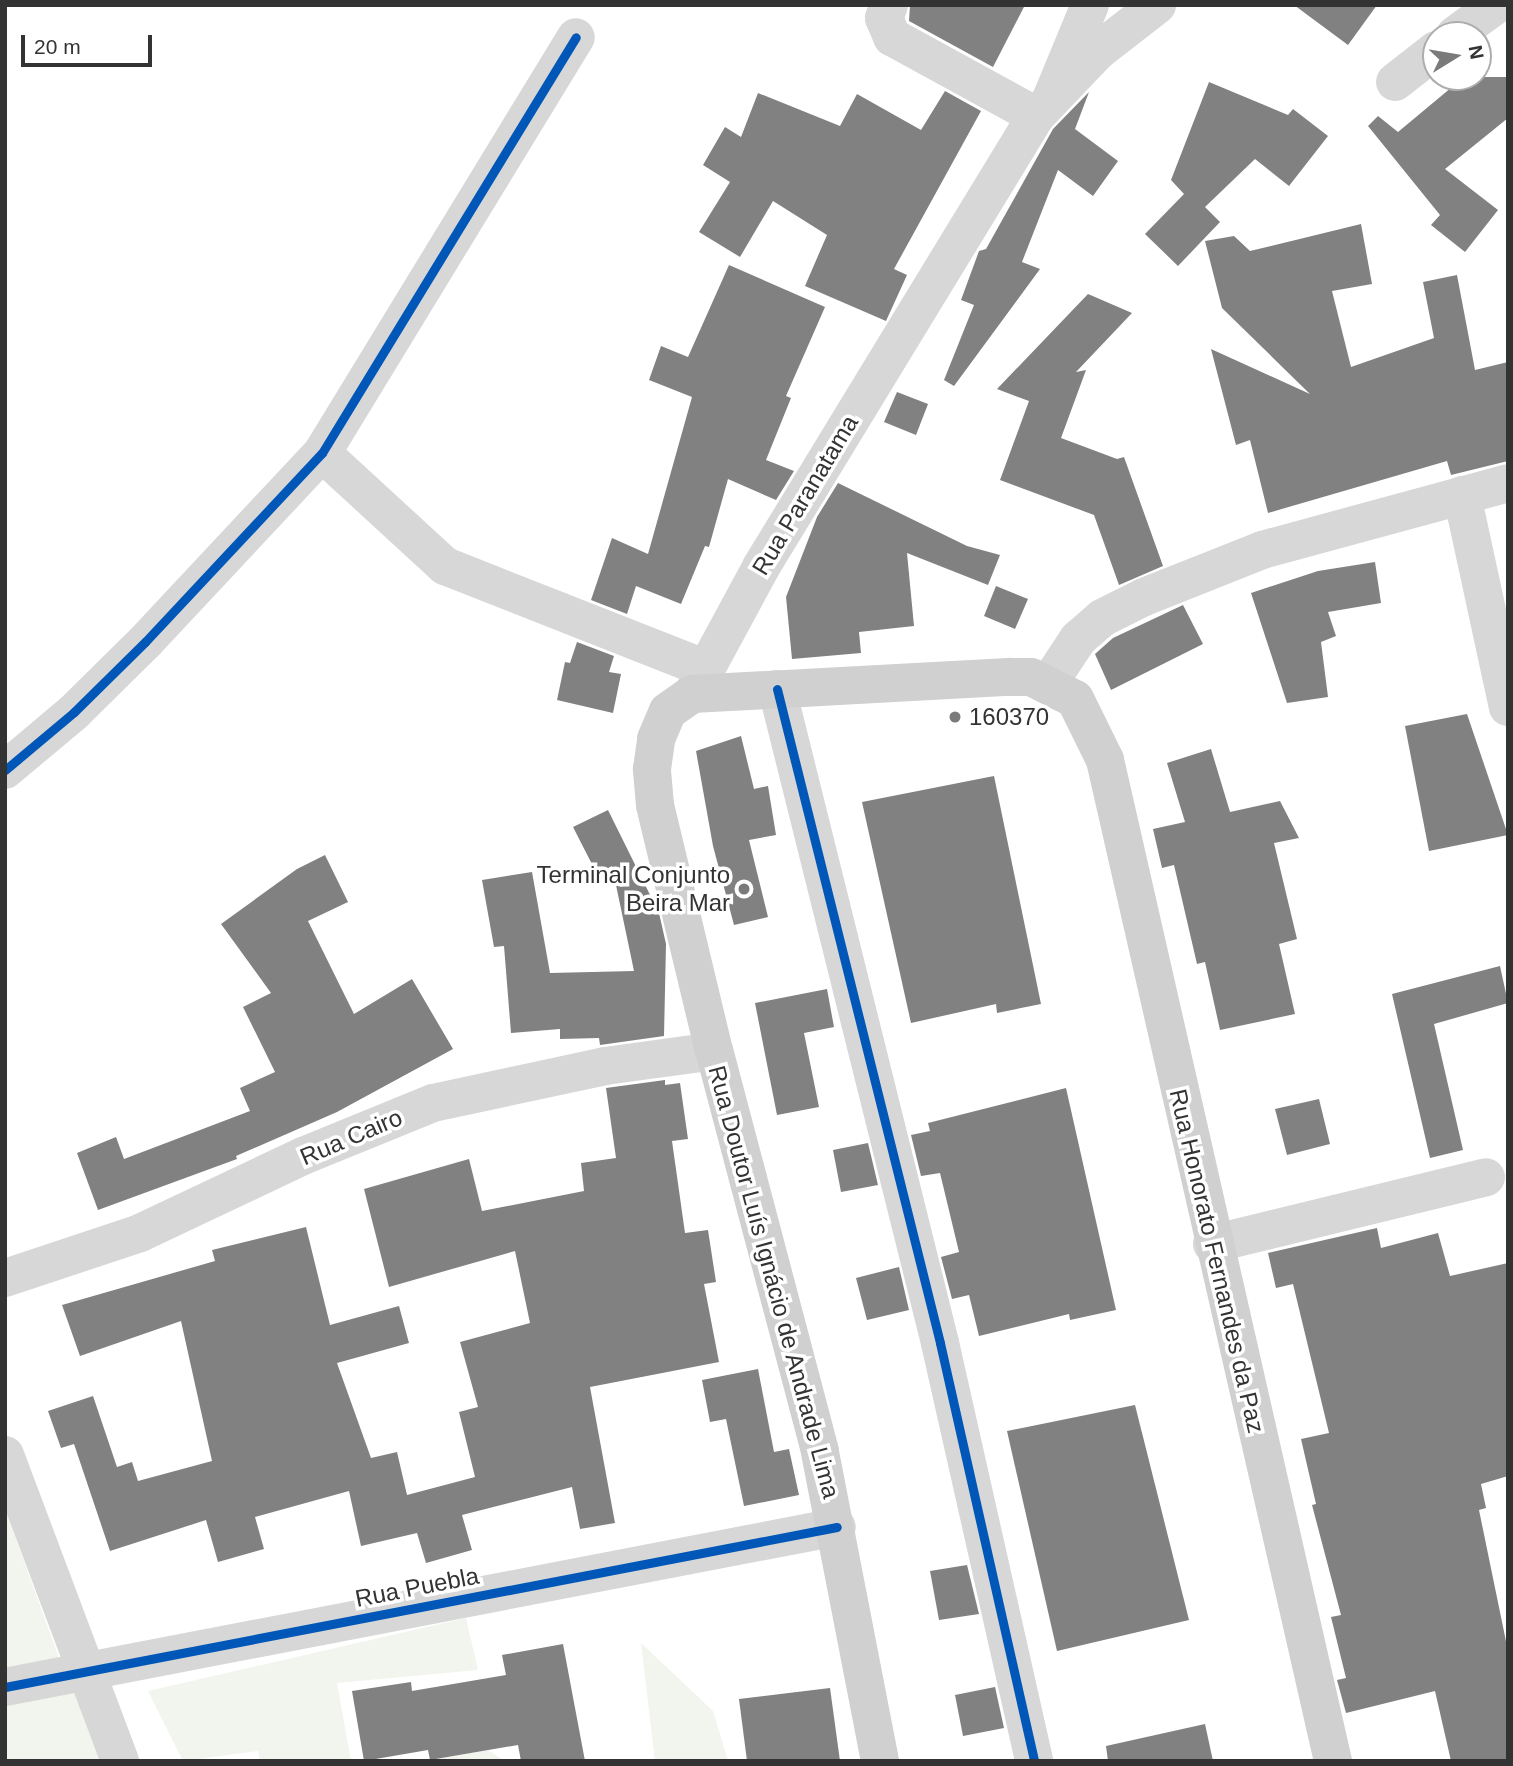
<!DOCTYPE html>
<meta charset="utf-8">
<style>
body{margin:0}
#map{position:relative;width:1513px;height:1766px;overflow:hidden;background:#fff;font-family:Arial,sans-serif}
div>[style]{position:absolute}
.green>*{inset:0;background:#f1f5ed}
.building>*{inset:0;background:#818181}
.minor>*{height:38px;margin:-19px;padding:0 19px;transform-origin:19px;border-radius:19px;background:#d7d7d7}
.tertiary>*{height:38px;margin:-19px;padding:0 19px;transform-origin:19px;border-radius:19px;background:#d7d7d7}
.secondary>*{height:38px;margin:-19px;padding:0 19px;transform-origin:19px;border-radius:19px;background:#d0d0d0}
.cycleway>*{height:9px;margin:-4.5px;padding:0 4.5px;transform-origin:4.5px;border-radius:4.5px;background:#0057b8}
.dots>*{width:19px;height:19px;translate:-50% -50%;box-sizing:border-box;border:4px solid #fff;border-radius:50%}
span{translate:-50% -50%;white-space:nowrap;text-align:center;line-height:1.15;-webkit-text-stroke:7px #fff;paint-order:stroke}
.street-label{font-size:24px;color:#333}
.poi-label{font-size:24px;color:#333}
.left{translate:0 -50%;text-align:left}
.right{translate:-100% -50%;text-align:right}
.frame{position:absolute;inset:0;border:7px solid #333;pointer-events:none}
.north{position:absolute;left:1422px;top:21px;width:70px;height:70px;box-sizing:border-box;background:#fff;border:2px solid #adadad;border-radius:50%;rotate:79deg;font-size:19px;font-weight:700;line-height:28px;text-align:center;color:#333}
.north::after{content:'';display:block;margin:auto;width:24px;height:32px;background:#7a7a7a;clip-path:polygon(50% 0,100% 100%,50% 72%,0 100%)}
.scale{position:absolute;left:21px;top:35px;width:131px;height:32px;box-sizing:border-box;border:4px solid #333;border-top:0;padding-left:9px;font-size:21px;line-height:24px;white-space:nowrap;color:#333;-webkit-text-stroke:5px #fff;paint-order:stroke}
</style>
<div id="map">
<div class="green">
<div style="clip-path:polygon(5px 1509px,60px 1661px,5px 1672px)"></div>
<div style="clip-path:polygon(466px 1618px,478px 1670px,337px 1683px,351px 1761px,260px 1761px,258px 1751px,183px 1761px,148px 1691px)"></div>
<div style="clip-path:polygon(641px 1643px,713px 1711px,728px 1761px,655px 1761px)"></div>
<div style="clip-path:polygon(76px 1689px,105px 1761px,5px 1761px,5px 1701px)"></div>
<div style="clip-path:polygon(488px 1750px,505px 1761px,424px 1761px)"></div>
</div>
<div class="building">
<div style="clip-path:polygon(910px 5px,1025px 5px,993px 67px,909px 21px)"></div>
<div style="clip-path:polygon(1294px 5px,1377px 5px,1348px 45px)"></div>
<div style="clip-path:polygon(1464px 77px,1508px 77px,1508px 118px,1445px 169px,1498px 210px,1465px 252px,1431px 225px,1440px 215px,1368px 126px,1378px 116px,1398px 132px)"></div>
<div style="clip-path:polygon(1209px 82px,1288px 115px,1293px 109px,1328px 136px,1289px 186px,1255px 159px,1205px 207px,1220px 222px,1178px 266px,1145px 234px,1184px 194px,1171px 180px)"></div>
<div style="clip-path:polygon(945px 91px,981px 111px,894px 269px,907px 275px,886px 321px,805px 286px,827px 235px,773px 201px,740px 257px,699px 232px,730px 182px,703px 165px,725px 127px,741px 137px,758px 93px,840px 126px,857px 94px,921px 130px)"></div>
<div style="clip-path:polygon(1089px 92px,1075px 129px,1118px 161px,1093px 196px,1058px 170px,1022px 262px,1040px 269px,954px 386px,944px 380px,974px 305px,961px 300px,979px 251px,986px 249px,1053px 129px)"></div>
<div style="clip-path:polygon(1361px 224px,1372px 284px,1332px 291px,1351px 367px,1434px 338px,1423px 282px,1457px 275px,1475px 370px,1508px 362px,1508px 461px,1451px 475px,1447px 461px,1268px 513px,1250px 440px,1236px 445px,1211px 349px,1310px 394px,1222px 308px,1205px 241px,1234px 236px,1250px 251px)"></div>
<div style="clip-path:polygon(729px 265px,825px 307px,786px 396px,791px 398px,766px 460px,794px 471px,776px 500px,728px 479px,709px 547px,705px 546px,681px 604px,636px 586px,627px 614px,591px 600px,612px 538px,648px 554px,692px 397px,649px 380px,661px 346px,688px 357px)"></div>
<div style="clip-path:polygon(1088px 294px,1132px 313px,1076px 372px,1086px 370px,1061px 438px,1117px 459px,1124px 457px,1163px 566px,1119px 585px,1094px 515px,1000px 480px,1029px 401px,997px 389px)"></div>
<div style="clip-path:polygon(897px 392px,928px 404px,916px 435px,884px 422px)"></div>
<div style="clip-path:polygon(838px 483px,967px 546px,1000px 555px,988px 585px,907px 553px,914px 626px,859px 632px,861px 653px,792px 659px,786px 597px,817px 517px)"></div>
<div style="clip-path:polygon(1375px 562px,1381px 603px,1328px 612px,1336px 636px,1321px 642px,1328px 697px,1287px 703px,1251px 593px,1318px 571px)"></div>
<div style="clip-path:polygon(996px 586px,1028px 599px,1015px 629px,984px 616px)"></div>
<div style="clip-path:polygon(1183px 605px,1203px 644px,1111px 690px,1095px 654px,1113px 638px)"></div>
<div style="clip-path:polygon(577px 642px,614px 656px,609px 672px,621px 674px,613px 713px,557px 700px,565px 662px,570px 663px)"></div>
<div style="clip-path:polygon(1467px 714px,1508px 835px,1429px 851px,1405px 726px)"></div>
<div style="clip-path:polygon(741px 736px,754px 789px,768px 786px,776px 835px,749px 840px,768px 917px,734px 925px,713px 846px,696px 751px)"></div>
<div style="clip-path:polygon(1211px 749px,1230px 812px,1280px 801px,1299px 838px,1274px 843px,1297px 939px,1279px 944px,1295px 1014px,1220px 1030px,1205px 962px,1197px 964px,1174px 865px,1162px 868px,1153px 829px,1185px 822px,1167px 763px)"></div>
<div style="clip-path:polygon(994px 776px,1041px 1004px,997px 1013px,996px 1004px,911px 1023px,862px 802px)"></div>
<div style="clip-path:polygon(608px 810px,659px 913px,666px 944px,664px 1036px,600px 1045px,599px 1038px,560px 1039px,560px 1029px,511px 1033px,504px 946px,494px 947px,482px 880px,532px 872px,550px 973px,634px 971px,612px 866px,597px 874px,573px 827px)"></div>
<div style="clip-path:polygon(325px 855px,348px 902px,308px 921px,354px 1014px,412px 979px,453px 1049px,337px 1112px,236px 1156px,237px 1159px,98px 1210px,77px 1153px,116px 1137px,124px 1159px,250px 1111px,240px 1088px,275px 1072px,243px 1007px,271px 993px,221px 924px,297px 869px)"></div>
<div style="clip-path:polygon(1500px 966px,1508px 1003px,1434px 1024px,1463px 1150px,1430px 1158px,1392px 994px)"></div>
<div style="clip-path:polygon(827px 989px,834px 1027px,804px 1033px,819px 1107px,777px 1115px,755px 1003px)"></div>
<div style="clip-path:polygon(665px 1080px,665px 1085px,680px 1083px,688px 1139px,672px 1141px,685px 1233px,708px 1230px,716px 1282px,704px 1284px,719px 1362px,590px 1387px,615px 1523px,580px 1529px,572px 1487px,462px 1515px,472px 1550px,426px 1563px,417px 1533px,361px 1546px,349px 1491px,255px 1517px,264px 1549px,218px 1562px,206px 1520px,110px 1551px,74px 1444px,61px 1448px,48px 1411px,93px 1396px,117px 1467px,132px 1462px,138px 1481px,212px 1461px,181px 1321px,80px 1356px,62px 1305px,215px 1261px,212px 1250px,306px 1227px,330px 1325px,399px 1306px,409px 1343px,337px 1363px,371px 1458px,397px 1452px,407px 1495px,475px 1477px,459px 1412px,478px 1407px,460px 1342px,530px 1323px,515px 1251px,389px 1287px,364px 1189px,469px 1159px,482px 1211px,584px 1191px,581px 1163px,616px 1158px,606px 1088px)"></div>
<div style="clip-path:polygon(1066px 1088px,1116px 1310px,1070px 1320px,1069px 1314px,979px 1336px,969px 1295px,952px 1299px,941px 1257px,959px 1252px,940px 1173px,921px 1176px,911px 1135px,930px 1131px,928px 1123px)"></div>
<div style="clip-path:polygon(1319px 1099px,1330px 1144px,1287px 1155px,1275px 1109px)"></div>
<div style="clip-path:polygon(868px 1143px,878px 1185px,841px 1192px,833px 1150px)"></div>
<div style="clip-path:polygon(1377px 1228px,1381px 1248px,1438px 1233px,1450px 1276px,1508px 1263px,1508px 1476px,1481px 1484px,1486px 1508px,1479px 1510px,1508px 1651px,1508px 1761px,1451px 1761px,1435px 1691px,1346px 1713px,1337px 1680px,1346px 1678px,1331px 1617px,1341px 1615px,1312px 1505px,1316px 1504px,1301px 1439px,1329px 1433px,1293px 1284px,1276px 1288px,1268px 1253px)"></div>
<div style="clip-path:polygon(899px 1267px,909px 1310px,867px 1320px,856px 1278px)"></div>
<div style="clip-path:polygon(758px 1369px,774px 1452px,789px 1449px,799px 1495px,744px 1506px,726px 1419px,710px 1422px,702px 1380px)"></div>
<div style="clip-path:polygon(1135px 1405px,1189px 1620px,1057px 1651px,1007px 1431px)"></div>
<div style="clip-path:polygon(967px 1565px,979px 1614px,939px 1620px,930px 1571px)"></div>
<div style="clip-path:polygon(563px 1644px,585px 1761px,521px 1761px,518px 1745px,430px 1760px,428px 1750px,364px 1761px,352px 1691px,411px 1682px,412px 1691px,506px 1675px,502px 1655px)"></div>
<div style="clip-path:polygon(995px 1687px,1004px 1728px,963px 1736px,955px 1695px)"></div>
<div style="clip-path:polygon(830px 1688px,840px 1761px,747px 1761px,739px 1699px)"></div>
<div style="clip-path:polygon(1205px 1724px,1213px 1761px,1108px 1761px,1106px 1746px)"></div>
</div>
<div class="minor">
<div style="left:889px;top:5px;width:14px;rotate:111deg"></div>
<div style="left:884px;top:18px;width:21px;rotate:67deg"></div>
<div style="left:892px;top:37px;width:164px;rotate:28.7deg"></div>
<div style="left:1455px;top:35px;width:51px;rotate:-36.2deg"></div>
<div style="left:1395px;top:82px;width:52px;rotate:-38deg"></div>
<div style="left:1051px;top:99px;width:102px;rotate:-67.5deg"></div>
<div style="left:322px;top:453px;width:167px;rotate:42.6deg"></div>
<div style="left:445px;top:566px;width:281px;rotate:21.5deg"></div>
<div style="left:1462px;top:495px;width:217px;rotate:77.8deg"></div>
<div style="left:1049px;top:683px;width:53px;rotate:-56.6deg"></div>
<div style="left:1078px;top:639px;width:32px;rotate:-41deg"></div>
<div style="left:1102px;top:618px;width:47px;rotate:-26.6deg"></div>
<div style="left:1144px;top:597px;width:127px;rotate:-21.7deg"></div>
<div style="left:1262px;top:550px;width:255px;rotate:-15.2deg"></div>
<div style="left:777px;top:689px;width:674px;rotate:76deg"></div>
<div style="left:940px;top:1343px;width:428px;rotate:77.3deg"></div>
<div style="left:5px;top:770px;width:90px;rotate:-40deg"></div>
<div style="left:74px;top:712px;width:100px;rotate:-44.6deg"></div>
<div style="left:145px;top:642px;width:259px;rotate:-46.9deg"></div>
<div style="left:322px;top:453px;width:487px;rotate:-58.6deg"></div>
<div style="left:1212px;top:1244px;width:282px;rotate:-13.7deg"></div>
<div style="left:5px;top:1278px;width:142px;rotate:-18.4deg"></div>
<div style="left:140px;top:1233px;width:180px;rotate:-25.3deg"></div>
<div style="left:303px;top:1156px;width:140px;rotate:-22.2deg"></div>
<div style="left:433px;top:1103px;width:176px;rotate:-12.1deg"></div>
<div style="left:605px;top:1066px;width:110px;rotate:-7.8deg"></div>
<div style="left:5px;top:1455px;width:327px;rotate:69.4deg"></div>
<div style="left:5px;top:1687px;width:847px;rotate:-10.89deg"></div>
</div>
<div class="tertiary">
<div style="left:693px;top:693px;width:143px;rotate:-61.6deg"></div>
<div style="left:761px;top:567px;width:528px;rotate:-58.63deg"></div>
<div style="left:1036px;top:116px;width:90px;rotate:-46.4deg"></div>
<div style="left:1098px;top:51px;width:75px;rotate:-37.9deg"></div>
</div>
<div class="secondary">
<div style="left:880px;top:1761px;width:316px;rotate:-101deg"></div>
<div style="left:820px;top:1451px;width:414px;rotate:-104.8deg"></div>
<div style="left:714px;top:1051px;width:253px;rotate:-103.5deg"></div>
<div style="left:655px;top:805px;width:36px;rotate:-95deg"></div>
<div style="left:652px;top:769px;width:30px;rotate:-82deg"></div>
<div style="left:656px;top:739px;width:30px;rotate:-67deg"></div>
<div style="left:668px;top:711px;width:29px;rotate:-35deg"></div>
<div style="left:692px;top:694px;width:317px;rotate:-3.1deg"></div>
<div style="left:1009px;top:677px;width:22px"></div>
<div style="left:1031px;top:677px;width:49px;rotate:26.6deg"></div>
<div style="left:1075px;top:699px;width:68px;rotate:63.8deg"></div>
<div style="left:1105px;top:760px;width:1027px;rotate:77.17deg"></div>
</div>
<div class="cycleway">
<div style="left:777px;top:689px;width:674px;rotate:76deg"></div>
<div style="left:940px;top:1343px;width:428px;rotate:77.3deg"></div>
<div style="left:5px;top:770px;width:90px;rotate:-40deg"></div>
<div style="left:74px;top:712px;width:100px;rotate:-44.6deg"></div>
<div style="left:145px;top:642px;width:259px;rotate:-46.9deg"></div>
<div style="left:322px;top:453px;width:487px;rotate:-58.6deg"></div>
<div style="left:5px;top:1687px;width:847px;rotate:-10.89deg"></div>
</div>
<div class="dots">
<div style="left:955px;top:717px;background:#7a7a7a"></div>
<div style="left:744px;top:889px;background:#7a7a7a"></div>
</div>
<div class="street-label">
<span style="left:805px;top:495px;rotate:-59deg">Rua Paranatama</span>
<span style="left:351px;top:1137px;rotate:-23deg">Rua Cairo</span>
<span style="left:1217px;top:1261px;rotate:77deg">Rua Honorato Fernandes da Paz</span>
<span style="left:774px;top:1282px;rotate:75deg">Rua Doutor Luís Ignácio de Andrade Lima</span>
<span style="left:417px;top:1587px;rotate:-11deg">Rua Puebla</span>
</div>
<div class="poi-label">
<span class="left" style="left:969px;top:717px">160370</span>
<span class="right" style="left:730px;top:889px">Terminal Conjunto<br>Beira Mar</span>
</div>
<div class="frame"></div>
<div class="north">N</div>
<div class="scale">20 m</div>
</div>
